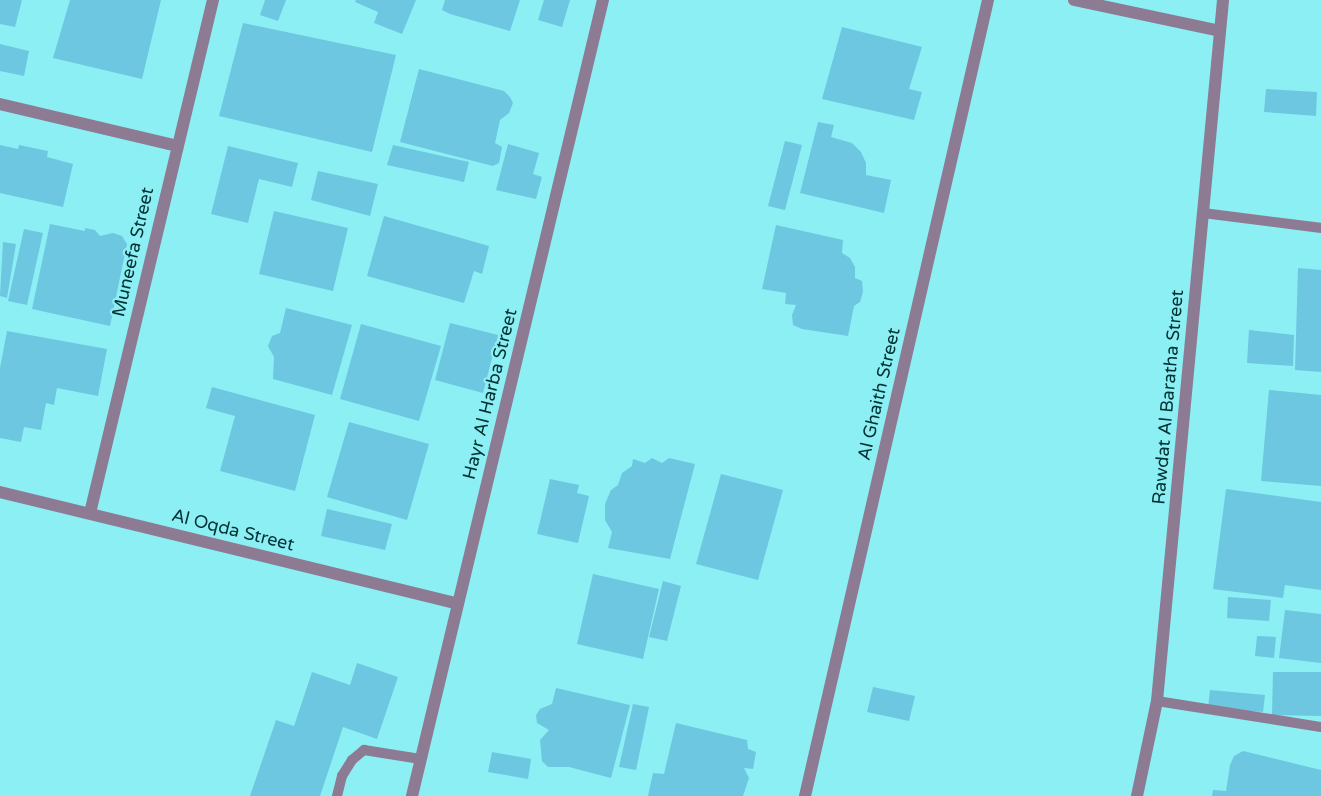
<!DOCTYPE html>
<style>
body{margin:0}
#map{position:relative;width:1321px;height:796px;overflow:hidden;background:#8ceff3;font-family:"Varela Round",sans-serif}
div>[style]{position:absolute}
.building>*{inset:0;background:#6dc7e1}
.lane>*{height:10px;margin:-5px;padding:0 5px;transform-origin:5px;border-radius:5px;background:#8d7a93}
.street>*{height:12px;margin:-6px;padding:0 6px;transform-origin:6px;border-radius:6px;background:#8d7a93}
span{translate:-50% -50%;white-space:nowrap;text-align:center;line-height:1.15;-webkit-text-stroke:4.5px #8ceff3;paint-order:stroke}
.street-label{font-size:18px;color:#023133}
</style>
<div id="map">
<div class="building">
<div style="clip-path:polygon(0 0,22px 0,15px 27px,0 24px)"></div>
<div style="clip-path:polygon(70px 0,161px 0,142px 79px,53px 58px)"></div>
<div style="clip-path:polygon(265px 0,286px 0,278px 21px,260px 15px)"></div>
<div style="clip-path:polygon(356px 0,416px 0,402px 34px,374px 23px,378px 12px,355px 2px)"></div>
<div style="clip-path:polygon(445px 0,520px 0,510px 31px,450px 14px,442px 10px)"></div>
<div style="clip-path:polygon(544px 0,570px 0,562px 27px,538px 20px)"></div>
<div style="clip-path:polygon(243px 23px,396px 55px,372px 152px,219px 116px)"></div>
<div style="clip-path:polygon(842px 27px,922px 47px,909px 89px,922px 92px,914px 120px,822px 99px)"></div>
<div style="clip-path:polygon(0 44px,29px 51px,24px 76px,0 71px)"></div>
<div style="clip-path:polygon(419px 69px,504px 91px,510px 97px,513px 103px,509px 113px,500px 120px,495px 143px,502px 147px,499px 163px,493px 166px,400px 142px)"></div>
<div style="clip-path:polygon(1266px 89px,1317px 92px,1316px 116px,1264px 112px)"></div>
<div style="clip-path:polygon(818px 122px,834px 125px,831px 137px,852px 143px,861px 152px,866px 163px,866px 175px,891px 180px,884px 213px,800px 193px)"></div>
<div style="clip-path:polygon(785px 141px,802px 145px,785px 210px,768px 206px)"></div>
<div style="clip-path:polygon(508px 144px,539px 153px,533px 174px,542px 177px,536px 199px,496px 190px)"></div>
<div style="clip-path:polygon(0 145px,18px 149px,19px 145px,48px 151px,47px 157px,73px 164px,63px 207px,0 193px)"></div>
<div style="clip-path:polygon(393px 145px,469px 162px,464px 182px,387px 165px)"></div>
<div style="clip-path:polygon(228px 146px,298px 163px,292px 187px,259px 179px,248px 223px,211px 214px)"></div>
<div style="clip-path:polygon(318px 171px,378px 184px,370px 216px,311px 200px)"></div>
<div style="clip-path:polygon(274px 211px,348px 228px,333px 291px,259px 274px)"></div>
<div style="clip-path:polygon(384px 216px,489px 246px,482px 274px,474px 271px,464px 303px,367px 276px)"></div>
<div style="clip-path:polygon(50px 224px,85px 231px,85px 228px,95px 230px,100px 236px,113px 233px,122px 236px,127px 244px,110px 326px,32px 309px)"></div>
<div style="clip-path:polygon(776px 225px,843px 240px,842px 253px,850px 258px,855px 267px,855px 278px,862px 281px,863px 292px,860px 302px,854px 306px,848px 336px,802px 329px,793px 325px,792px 315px,796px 305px,785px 304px,786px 293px,762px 289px)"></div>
<div style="clip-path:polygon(24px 229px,43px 233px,27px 305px,8px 301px)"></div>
<div style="clip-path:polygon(3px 242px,16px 244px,7px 298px,0 296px)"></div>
<div style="clip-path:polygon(1298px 268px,1321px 270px,1321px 372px,1295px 370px)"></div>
<div style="clip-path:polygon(286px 308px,352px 325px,332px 395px,273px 379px,274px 357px,268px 346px,272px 336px,280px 333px)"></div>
<div style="clip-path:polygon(450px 323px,498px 335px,483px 393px,435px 380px)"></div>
<div style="clip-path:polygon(361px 324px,441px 346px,419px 421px,340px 399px)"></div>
<div style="clip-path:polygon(1249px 330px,1294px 335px,1293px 366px,1247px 363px)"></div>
<div style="clip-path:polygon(7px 331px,107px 349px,98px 396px,57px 388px,54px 405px,46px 403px,41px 430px,24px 427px,21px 442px,0 438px,0 368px)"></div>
<div style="clip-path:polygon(212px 387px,315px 415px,295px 491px,220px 471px,235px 416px,206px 408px)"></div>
<div style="clip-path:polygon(1269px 390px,1321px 395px,1321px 486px,1261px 481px)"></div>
<div style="clip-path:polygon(349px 422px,429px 444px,407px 520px,327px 497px)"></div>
<div style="clip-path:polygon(652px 458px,662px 463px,669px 458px,695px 464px,670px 559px,608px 548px,612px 532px,605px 520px,605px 504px,611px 490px,618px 485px,622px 473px,632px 466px,633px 459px,645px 463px)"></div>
<div style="clip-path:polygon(721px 474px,783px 490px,758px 580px,696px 564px)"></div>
<div style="clip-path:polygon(550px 479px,579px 485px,577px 493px,589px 496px,578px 543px,537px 534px)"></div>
<div style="clip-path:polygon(1226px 489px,1321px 502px,1321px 590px,1285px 585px,1283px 598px,1213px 589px)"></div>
<div style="clip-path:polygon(327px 509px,392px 524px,385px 550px,321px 536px)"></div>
<div style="clip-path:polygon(593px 574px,659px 589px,643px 659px,577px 644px)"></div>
<div style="clip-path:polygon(663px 581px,681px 586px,667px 641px,649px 637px)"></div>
<div style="clip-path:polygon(1228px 597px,1271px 600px,1269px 621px,1227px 618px)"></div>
<div style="clip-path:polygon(1285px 610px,1321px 614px,1321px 663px,1279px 658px)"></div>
<div style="clip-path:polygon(1257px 636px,1276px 637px,1274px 658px,1255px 656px)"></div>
<div style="clip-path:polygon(357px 663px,398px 677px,377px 739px,343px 727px,320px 796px,250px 796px,276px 720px,294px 726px,312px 672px,350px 685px)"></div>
<div style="clip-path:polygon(1273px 672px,1321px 672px,1321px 716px,1272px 715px)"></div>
<div style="clip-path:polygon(873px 687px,915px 696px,909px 721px,867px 712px)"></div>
<div style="clip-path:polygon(556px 688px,630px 705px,611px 778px,569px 767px,548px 767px,542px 761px,540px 740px,549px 730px,537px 723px,536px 715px,540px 709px,552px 704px)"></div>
<div style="clip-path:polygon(1210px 690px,1265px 695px,1263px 712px,1208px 708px)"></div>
<div style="clip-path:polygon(633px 704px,649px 707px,636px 770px,619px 767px)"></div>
<div style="clip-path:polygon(676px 723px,747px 740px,748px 749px,756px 752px,753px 769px,744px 768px,749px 778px,743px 796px,648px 796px,653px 773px,664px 774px)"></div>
<div style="clip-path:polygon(1243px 751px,1321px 770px,1321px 796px,1212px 796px,1213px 790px,1226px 791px,1230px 765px,1234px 756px)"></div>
<div style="clip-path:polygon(492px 752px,531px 759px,528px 779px,488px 772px)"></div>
</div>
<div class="lane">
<div style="left:1203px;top:213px;width:119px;rotate:7.2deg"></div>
<div style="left:1157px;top:701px;width:166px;rotate:9deg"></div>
<div style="left:337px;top:796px;width:21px;rotate:-76deg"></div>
<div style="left:342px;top:776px;width:19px;rotate:-58deg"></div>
<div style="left:352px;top:760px;width:16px;rotate:-40deg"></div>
<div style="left:364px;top:750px;width:57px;rotate:9.1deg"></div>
</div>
<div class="street">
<div style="left:1074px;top:0;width:149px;rotate:12deg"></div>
<div style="left:0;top:104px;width:182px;rotate:13.3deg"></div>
<div style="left:0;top:492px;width:471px;rotate:13.7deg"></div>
<div style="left:90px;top:513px;width:528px;rotate:-76.52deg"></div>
<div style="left:412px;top:796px;width:819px;rotate:-76.51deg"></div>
<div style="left:805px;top:796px;width:817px;rotate:-77.05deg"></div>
<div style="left:1137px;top:796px;width:97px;rotate:-78.1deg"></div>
<div style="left:1157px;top:701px;width:704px;rotate:-84.62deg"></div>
</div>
<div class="street-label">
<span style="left:133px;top:252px;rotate:-77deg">Muneefa Street</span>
<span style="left:490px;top:394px;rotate:-76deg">Hayr Al Harba Street</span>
<span style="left:879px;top:394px;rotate:-77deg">Al Ghaith Street</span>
<span style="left:1168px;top:397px;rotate:-85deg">Rawdat Al Baratha Street</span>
<span style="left:233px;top:530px;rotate:14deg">Al Oqda Street</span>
</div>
</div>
